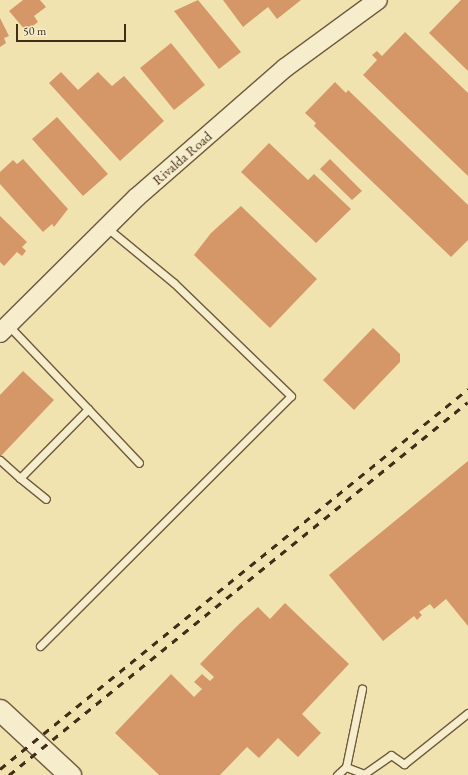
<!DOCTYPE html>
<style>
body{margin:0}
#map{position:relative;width:468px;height:775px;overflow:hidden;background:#f1e3b0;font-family:"EB Garamond",serif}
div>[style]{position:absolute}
.building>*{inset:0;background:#d69768}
.roads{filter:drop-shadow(1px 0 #6e5a3e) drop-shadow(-1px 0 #6e5a3e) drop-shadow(0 1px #6e5a3e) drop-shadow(0 -1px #6e5a3e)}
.service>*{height:7px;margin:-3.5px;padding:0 3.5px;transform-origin:3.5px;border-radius:3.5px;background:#f6edcc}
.tertiary>*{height:18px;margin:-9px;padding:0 9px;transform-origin:9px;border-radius:9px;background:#f6edcc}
.secondary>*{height:21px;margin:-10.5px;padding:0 10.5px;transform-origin:10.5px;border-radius:10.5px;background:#f6edcc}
.rail>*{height:3px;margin-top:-1.5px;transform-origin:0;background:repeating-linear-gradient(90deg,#432c18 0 7px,transparent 0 14px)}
span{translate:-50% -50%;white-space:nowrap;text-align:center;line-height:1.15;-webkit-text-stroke:4px #f6edcc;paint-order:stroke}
.street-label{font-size:14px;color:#432c18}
.scale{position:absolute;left:16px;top:24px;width:110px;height:18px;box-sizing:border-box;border:2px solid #432c18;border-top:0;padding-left:5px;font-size:12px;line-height:14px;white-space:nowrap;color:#432c18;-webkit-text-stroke:3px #f6edcc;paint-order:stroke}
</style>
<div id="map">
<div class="building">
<div style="clip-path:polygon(23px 0,40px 0,46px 7px,34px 16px,38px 22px,26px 31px,9px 11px)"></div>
<div style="clip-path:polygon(198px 0,241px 52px,219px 69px,174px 11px)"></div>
<div style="clip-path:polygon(223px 0,301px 0,277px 19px,268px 7px,243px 27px)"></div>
<div style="clip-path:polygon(461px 0,468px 0,468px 71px,429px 33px)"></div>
<div style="clip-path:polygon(0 18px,9px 36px,4px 38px,6px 43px,0 47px)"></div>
<div style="clip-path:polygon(405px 32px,468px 93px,468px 176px,363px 75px,377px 60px,372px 55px,377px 51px,382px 56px)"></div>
<div style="clip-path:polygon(171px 43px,205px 85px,174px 110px,140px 68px)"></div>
<div style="clip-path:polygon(61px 72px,78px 90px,98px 72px,112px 86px,124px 76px,164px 121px,120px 161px,49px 83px)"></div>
<div style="clip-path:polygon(335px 82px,346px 93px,348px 90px,468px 205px,468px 240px,451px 257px,314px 126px,316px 123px,305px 113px)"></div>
<div style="clip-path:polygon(57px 117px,108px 174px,83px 196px,32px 139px)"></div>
<div style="clip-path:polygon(269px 143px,308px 180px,314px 174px,351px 209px,316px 243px,241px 172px)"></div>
<div style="clip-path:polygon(23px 159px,68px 209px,54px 227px,52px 224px,43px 232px,0 184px,0 172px,13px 160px,17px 164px)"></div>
<div style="clip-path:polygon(330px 159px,362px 191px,352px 200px,320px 169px)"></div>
<div style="clip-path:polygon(241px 206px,317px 279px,270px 328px,194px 255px,211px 233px)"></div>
<div style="clip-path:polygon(0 216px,27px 242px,22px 247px,26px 251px,22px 256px,17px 252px,4px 266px,0 262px)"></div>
<div style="clip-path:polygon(373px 328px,400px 354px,400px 362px,354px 410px,323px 380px)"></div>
<div style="clip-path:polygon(23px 371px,54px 400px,0 457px,0 395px)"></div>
<div style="clip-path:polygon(468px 461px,468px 626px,446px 599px,434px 609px,430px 604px,419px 612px,422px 615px,417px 620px,414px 616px,383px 641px,329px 575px)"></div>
<div style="clip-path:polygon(285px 603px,349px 664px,302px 714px,321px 733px,298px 757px,278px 738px,259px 758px,247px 747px,220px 775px,159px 775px,115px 733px,171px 674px,194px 697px,202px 689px,194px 682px,202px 674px,210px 681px,214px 677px,200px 664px,238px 625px,258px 607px,270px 619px)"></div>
</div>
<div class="roads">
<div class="service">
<div style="left:8px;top:325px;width:116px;rotate:46.4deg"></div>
<div style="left:0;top:460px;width:27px;rotate:42deg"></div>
<div style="left:20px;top:478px;width:97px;rotate:-45.4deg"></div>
<div style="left:88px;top:409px;width:74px;rotate:46.6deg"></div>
<div style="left:20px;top:478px;width:33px;rotate:39deg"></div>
<div style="left:40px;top:646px;width:354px;rotate:-44.9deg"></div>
<div style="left:291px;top:396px;width:163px;rotate:-136deg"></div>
<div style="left:174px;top:283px;width:88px;rotate:-140.5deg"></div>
<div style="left:346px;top:767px;width:19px;rotate:21deg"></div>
<div style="left:364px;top:774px;width:33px;rotate:-35deg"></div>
<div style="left:391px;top:755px;width:16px;rotate:35deg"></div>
<div style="left:404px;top:764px;width:82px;rotate:-38.6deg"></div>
<div style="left:337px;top:775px;width:12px;rotate:-42deg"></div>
<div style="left:346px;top:767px;width:80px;rotate:-78.4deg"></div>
</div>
<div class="tertiary">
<div style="left:0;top:333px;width:193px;rotate:-44.8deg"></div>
<div style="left:137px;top:197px;width:196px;rotate:-41.1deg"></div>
<div style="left:285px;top:68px;width:115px;rotate:-36.2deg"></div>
</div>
<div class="secondary">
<div style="left:0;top:710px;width:96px;rotate:42.9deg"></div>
</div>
</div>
<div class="rail">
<div style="left:0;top:769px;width:603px;rotate:-39.08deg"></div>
<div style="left:9px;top:775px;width:591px;rotate:-39.1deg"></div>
</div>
<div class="street-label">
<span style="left:182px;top:158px;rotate:-41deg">Rivalda Road</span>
</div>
<div class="scale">50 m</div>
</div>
